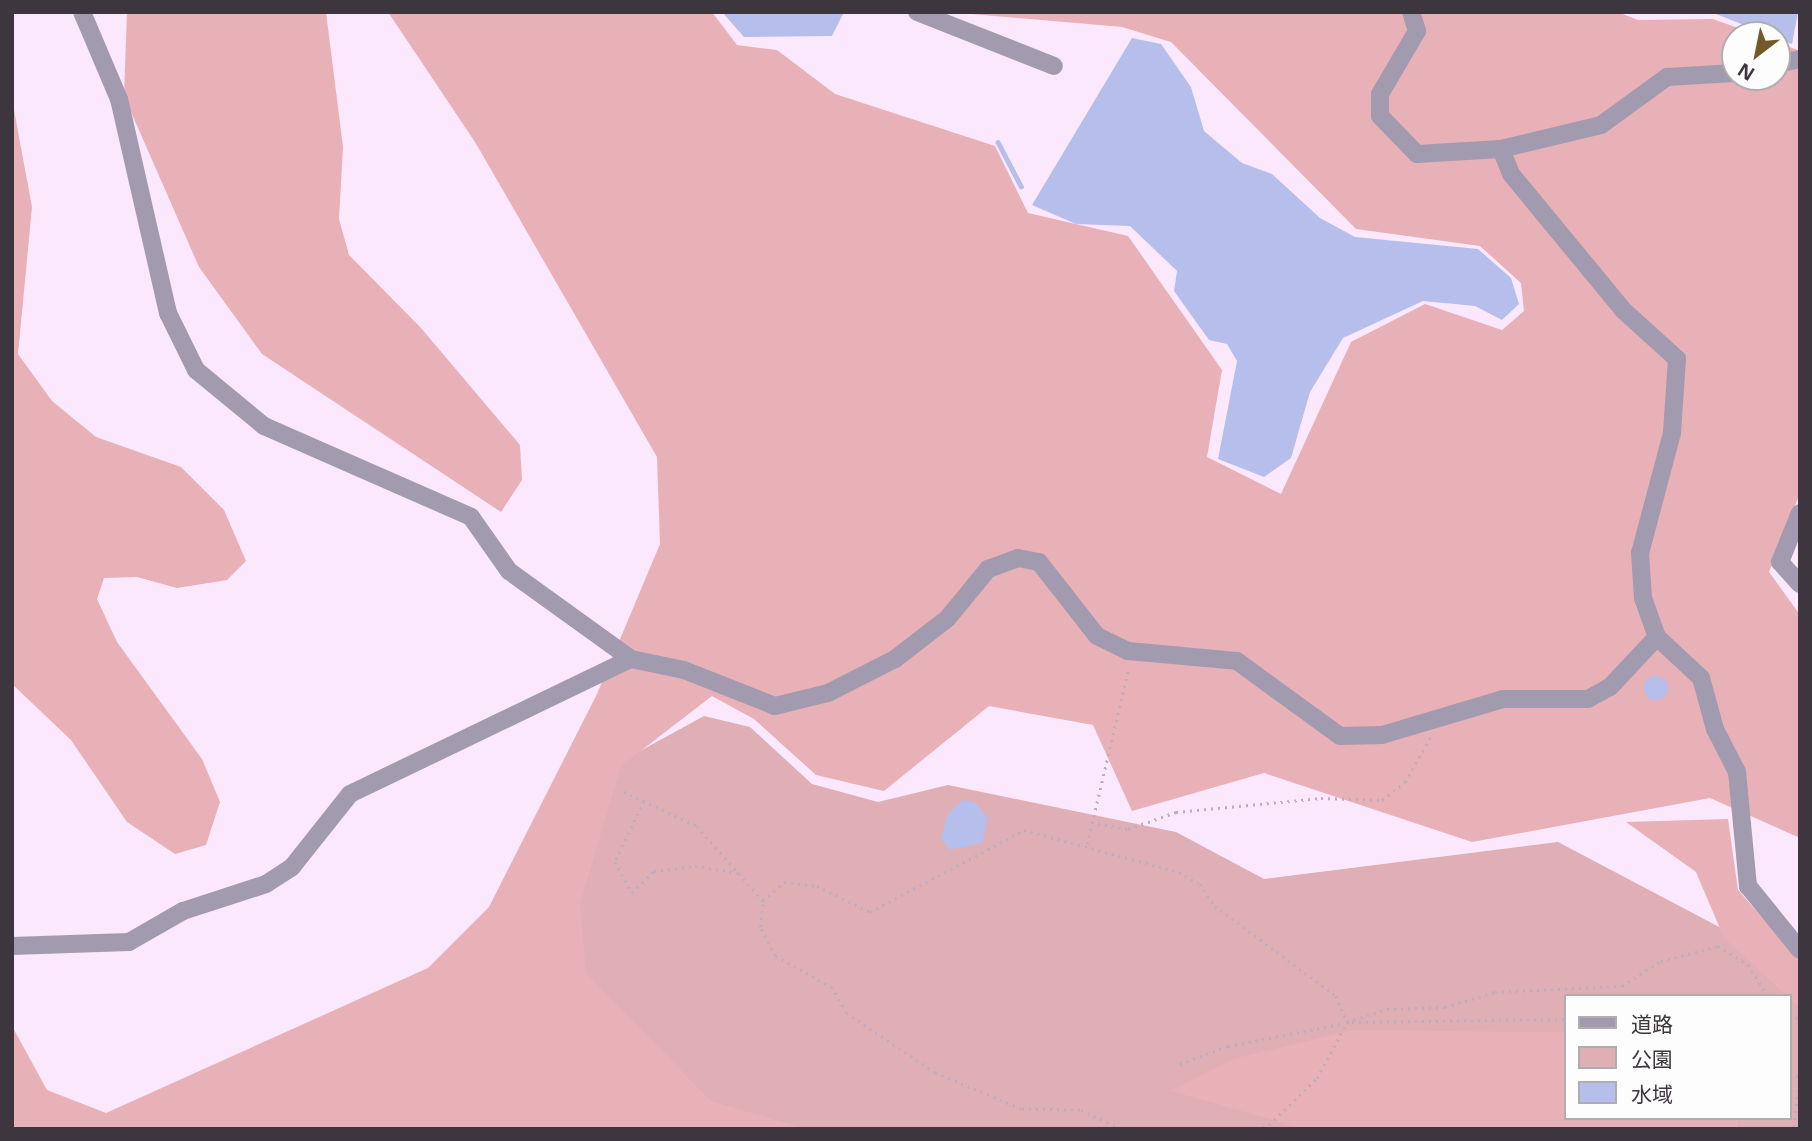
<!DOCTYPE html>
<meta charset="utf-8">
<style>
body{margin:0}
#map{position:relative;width:1812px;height:1141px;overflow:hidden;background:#fbe8fc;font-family:"Open Sans","Noto Sans JP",sans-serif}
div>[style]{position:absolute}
.green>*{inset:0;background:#dfafb5}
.forest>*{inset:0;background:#e8b0b7}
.water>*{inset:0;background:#b6beec}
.round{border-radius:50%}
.stream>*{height:4.5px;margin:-2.25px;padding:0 2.25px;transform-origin:2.25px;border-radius:2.25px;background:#b6beec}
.path>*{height:2.5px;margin-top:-1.25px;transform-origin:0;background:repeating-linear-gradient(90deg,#bdaebe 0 2px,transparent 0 7px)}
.minor>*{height:18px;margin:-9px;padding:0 9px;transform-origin:9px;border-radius:9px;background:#a29baf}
span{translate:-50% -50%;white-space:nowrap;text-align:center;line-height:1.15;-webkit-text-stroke:7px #fdfdfd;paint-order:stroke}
.frame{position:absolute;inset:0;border:14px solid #3d363e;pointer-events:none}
.legend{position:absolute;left:1564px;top:994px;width:228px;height:126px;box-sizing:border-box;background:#fdfdfd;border:2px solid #b0adb1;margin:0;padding:9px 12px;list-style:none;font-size:21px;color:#3d363e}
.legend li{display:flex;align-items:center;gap:14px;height:35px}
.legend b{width:35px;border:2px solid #b0adb1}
.north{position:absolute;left:1721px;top:21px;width:70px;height:70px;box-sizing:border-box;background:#fdfdfd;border:2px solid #b0adb1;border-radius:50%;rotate:212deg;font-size:19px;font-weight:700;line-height:28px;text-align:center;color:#3d363e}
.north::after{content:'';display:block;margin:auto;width:24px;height:32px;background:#73592a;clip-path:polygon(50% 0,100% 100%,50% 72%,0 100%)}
</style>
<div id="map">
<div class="green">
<div style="clip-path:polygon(evenodd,704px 716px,750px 727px,812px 784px,878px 802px,948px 785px,1176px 832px,1264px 879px,1558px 842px,1742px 939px,1800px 995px,1800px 1129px,723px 1129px,569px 989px,566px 899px,609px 768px,704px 716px,1565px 996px,1789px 996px,1789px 1118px,1565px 1118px,1565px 996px)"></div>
</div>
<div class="forest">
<div style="clip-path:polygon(127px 12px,326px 12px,343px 147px,339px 219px,349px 255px,421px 328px,520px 445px,522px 480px,501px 512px,262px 354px,199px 267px,124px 96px)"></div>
<div style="clip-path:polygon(388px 12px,712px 12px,737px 45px,777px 50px,835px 94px,995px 146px,1028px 213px,1128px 236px,1222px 370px,1207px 457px,1281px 494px,1351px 342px,1425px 304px,1502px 330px,1524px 311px,1521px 283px,1480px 246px,1356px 229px,1171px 42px,1122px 27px,948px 12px,1617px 12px,1638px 20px,1713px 19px,1757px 35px,1735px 35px,1735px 77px,1777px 77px,1777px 42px,1800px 51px,1800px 493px,1769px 572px,1800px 615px,1800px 838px,1710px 798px,1472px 842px,1264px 773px,1132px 811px,1093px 725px,989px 706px,884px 791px,816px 775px,754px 719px,712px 696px,621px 766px,580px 904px,586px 973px,711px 1101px,807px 1129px,12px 1129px,12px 1026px,47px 1090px,106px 1113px,428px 968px,489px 907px,597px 694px,660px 544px,657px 457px,475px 142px)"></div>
<div style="clip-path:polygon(12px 99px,32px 207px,18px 354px,52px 401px,96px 437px,181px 467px,224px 510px,246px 561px,227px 580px,177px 588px,137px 577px,104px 578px,97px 599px,117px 642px,202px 759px,220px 802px,206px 845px,175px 854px,127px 822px,71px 740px,12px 684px)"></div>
<div style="clip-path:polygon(1728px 819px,1738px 890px,1800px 961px,1800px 1008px,1724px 938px,1696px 872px,1626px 822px)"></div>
<div style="clip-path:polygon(1353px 1030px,1565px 1032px,1565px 1118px,1738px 1118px,1738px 1129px,1304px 1129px,1171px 1091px,1233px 1059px)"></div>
</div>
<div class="water">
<div style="clip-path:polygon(722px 12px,844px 12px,832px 36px,744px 37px)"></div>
<div style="clip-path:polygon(1711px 12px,1798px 12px,1792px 44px)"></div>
<div style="clip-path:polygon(1132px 38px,1161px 44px,1191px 87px,1204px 131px,1242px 163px,1272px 174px,1320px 218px,1355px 237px,1478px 249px,1511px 278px,1519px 304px,1502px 320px,1475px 306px,1423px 301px,1343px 338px,1310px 392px,1291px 458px,1264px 477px,1218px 459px,1237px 361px,1227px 344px,1209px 340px,1174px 291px,1177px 271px,1130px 226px,1076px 224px,1032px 205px)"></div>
<div class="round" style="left:1644px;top:676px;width:24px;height:24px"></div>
<div style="clip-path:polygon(962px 800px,976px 803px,988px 819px,982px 843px,950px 850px,941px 839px,947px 815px)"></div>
</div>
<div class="stream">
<div style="left:998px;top:142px;width:50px;rotate:62.4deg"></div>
</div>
<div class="path">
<div style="left:624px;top:792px;width:81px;rotate:25deg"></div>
<div style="left:697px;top:826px;width:100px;rotate:48.7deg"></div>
<div style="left:644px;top:801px;width:68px;rotate:115.4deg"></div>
<div style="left:615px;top:862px;width:35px;rotate:61deg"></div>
<div style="left:632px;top:893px;width:31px;rotate:-45deg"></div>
<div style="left:654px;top:871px;width:41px;rotate:-7deg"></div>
<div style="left:695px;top:866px;width:45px;rotate:9deg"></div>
<div style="left:1091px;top:822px;width:38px;rotate:11deg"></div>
<div style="left:1128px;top:829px;width:51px;rotate:-19.5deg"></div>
<div style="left:1176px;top:812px;width:146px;rotate:-5.5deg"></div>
<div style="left:1321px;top:798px;width:61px;rotate:1.9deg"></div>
<div style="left:1382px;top:800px;width:29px;rotate:-38deg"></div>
<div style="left:1405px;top:782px;width:51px;rotate:-60.4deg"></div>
<div style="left:1087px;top:844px;width:182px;rotate:-76.7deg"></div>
<div style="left:1789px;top:1015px;width:12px;rotate:20deg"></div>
<div style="left:1352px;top:1022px;width:213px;rotate:-0.8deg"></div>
<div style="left:1180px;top:1064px;width:51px;rotate:-20.6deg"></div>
<div style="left:1228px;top:1046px;width:119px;rotate:-11.1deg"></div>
<div style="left:1789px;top:1077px;width:11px;rotate:-5deg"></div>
<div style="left:1800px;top:1076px;width:53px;rotate:96.5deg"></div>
<div style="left:1121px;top:1129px;width:45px;rotate:-155.1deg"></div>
<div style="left:1080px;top:1110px;width:59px;rotate:-179deg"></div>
<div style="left:1021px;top:1109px;width:93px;rotate:-157.3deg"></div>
<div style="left:935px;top:1073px;width:107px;rotate:-146deg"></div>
<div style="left:846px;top:1013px;width:29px;rotate:-119deg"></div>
<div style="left:832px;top:988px;width:65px;rotate:-150.7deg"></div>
<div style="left:775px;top:956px;width:33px;rotate:-117deg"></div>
<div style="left:760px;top:927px;width:26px;rotate:-83deg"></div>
<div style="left:763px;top:901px;width:28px;rotate:-42deg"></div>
<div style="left:784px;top:882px;width:33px;rotate:7deg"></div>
<div style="left:817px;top:886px;width:59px;rotate:26.1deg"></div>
<div style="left:870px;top:912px;width:174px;rotate:-28deg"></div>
<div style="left:1024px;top:830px;width:161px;rotate:15.2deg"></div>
<div style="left:1179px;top:872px;width:24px;rotate:30deg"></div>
<div style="left:1200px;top:884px;width:27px;rotate:56deg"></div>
<div style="left:1215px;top:906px;width:151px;rotate:36.6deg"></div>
<div style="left:1336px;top:996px;width:28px;rotate:67deg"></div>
<div style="left:1256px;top:1129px;width:14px;rotate:-17deg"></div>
<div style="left:1269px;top:1125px;width:67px;rotate:-44.4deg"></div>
<div style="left:1317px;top:1078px;width:64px;rotate:-61.8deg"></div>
<div style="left:1347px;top:1022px;width:42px;rotate:-18deg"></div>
<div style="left:1387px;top:1009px;width:58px;rotate:-2deg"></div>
<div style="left:1445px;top:1007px;width:52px;rotate:-16.7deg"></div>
<div style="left:1495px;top:992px;width:127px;rotate:-2.7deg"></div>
<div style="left:1622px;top:986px;width:46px;rotate:-32.7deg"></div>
<div style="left:1661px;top:961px;width:59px;rotate:-14.7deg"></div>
<div style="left:1718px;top:946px;width:36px;rotate:32deg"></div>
<div style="left:1748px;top:965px;width:37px;rotate:57deg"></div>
</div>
<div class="minor">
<div style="left:82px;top:12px;width:95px;rotate:67deg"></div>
<div style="left:119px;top:99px;width:220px;rotate:77.1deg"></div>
<div style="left:168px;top:313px;width:64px;rotate:63.8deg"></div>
<div style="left:196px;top:370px;width:88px;rotate:39.5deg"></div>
<div style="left:264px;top:426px;width:226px;rotate:23.7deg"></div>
<div style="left:471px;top:517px;width:66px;rotate:54.9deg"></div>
<div style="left:509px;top:571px;width:150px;rotate:35.8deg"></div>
<div style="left:631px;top:659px;width:54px;rotate:11.7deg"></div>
<div style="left:684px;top:670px;width:98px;rotate:21.6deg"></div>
<div style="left:775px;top:706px;width:55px;rotate:-13.8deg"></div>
<div style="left:828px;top:693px;width:75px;rotate:-26.9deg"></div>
<div style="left:895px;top:659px;width:66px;rotate:-37.6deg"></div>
<div style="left:947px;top:619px;width:65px;rotate:-50.6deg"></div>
<div style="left:988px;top:569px;width:32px;rotate:-20deg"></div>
<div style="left:1018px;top:558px;width:21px;rotate:11deg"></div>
<div style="left:1039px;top:562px;width:94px;rotate:51.9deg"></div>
<div style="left:1097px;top:636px;width:34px;rotate:26deg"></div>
<div style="left:1128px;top:651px;width:109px;rotate:5.2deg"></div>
<div style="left:1237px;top:661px;width:127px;rotate:36.1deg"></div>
<div style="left:1340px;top:736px;width:42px;rotate:-1.4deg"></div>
<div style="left:1382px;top:735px;width:126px;rotate:-16.6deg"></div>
<div style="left:1503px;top:699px;width:85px"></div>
<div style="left:1588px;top:699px;width:25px;rotate:-29deg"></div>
<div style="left:1610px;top:687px;width:69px;rotate:-46.8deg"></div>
<div style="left:917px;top:12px;width:147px;rotate:21.5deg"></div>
<div style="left:1411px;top:12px;width:20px;rotate:72deg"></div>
<div style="left:1417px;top:31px;width:73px;rotate:120.4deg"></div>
<div style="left:1380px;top:94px;width:22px;rotate:90deg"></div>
<div style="left:1380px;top:116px;width:53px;rotate:45.8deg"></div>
<div style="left:1417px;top:154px;width:84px;rotate:-3.4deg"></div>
<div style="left:1501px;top:149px;width:103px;rotate:-13.5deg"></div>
<div style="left:1601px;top:125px;width:82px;rotate:-36deg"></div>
<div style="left:1667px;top:77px;width:68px;rotate:-3.4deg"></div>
<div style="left:1777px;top:64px;width:24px;rotate:-12deg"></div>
<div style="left:1501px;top:149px;width:27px;rotate:68deg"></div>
<div style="left:1511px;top:174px;width:176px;rotate:50.5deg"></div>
<div style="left:1623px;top:310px;width:73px;rotate:42.2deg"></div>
<div style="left:1677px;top:359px;width:74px;rotate:93.9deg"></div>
<div style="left:1672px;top:433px;width:124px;rotate:104.9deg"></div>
<div style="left:1640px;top:553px;width:45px;rotate:86.2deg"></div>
<div style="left:1643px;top:598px;width:41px;rotate:70.3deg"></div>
<div style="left:1657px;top:637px;width:60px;rotate:43deg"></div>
<div style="left:1701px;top:678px;width:53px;rotate:74.6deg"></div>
<div style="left:1715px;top:729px;width:48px;rotate:62.9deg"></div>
<div style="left:1737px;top:772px;width:115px;rotate:84.5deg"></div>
<div style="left:1748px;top:886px;width:82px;rotate:50.9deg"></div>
<div style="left:1800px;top:513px;width:53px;rotate:112.2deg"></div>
<div style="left:1780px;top:562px;width:30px;rotate:48deg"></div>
<div style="left:12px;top:946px;width:117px;rotate:-2deg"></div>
<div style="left:129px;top:942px;width:62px;rotate:-29.9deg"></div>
<div style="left:183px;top:911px;width:87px;rotate:-18deg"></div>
<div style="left:266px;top:884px;width:31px;rotate:-33deg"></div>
<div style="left:292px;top:867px;width:93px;rotate:-51.5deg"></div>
<div style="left:350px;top:794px;width:312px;rotate:-25.7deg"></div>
</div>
<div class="frame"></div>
<ul class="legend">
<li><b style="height:9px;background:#a29baf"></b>道路</li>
<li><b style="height:19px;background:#dfafb5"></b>公園</li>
<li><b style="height:19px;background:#b6beec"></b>水域</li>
</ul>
<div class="north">N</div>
</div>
